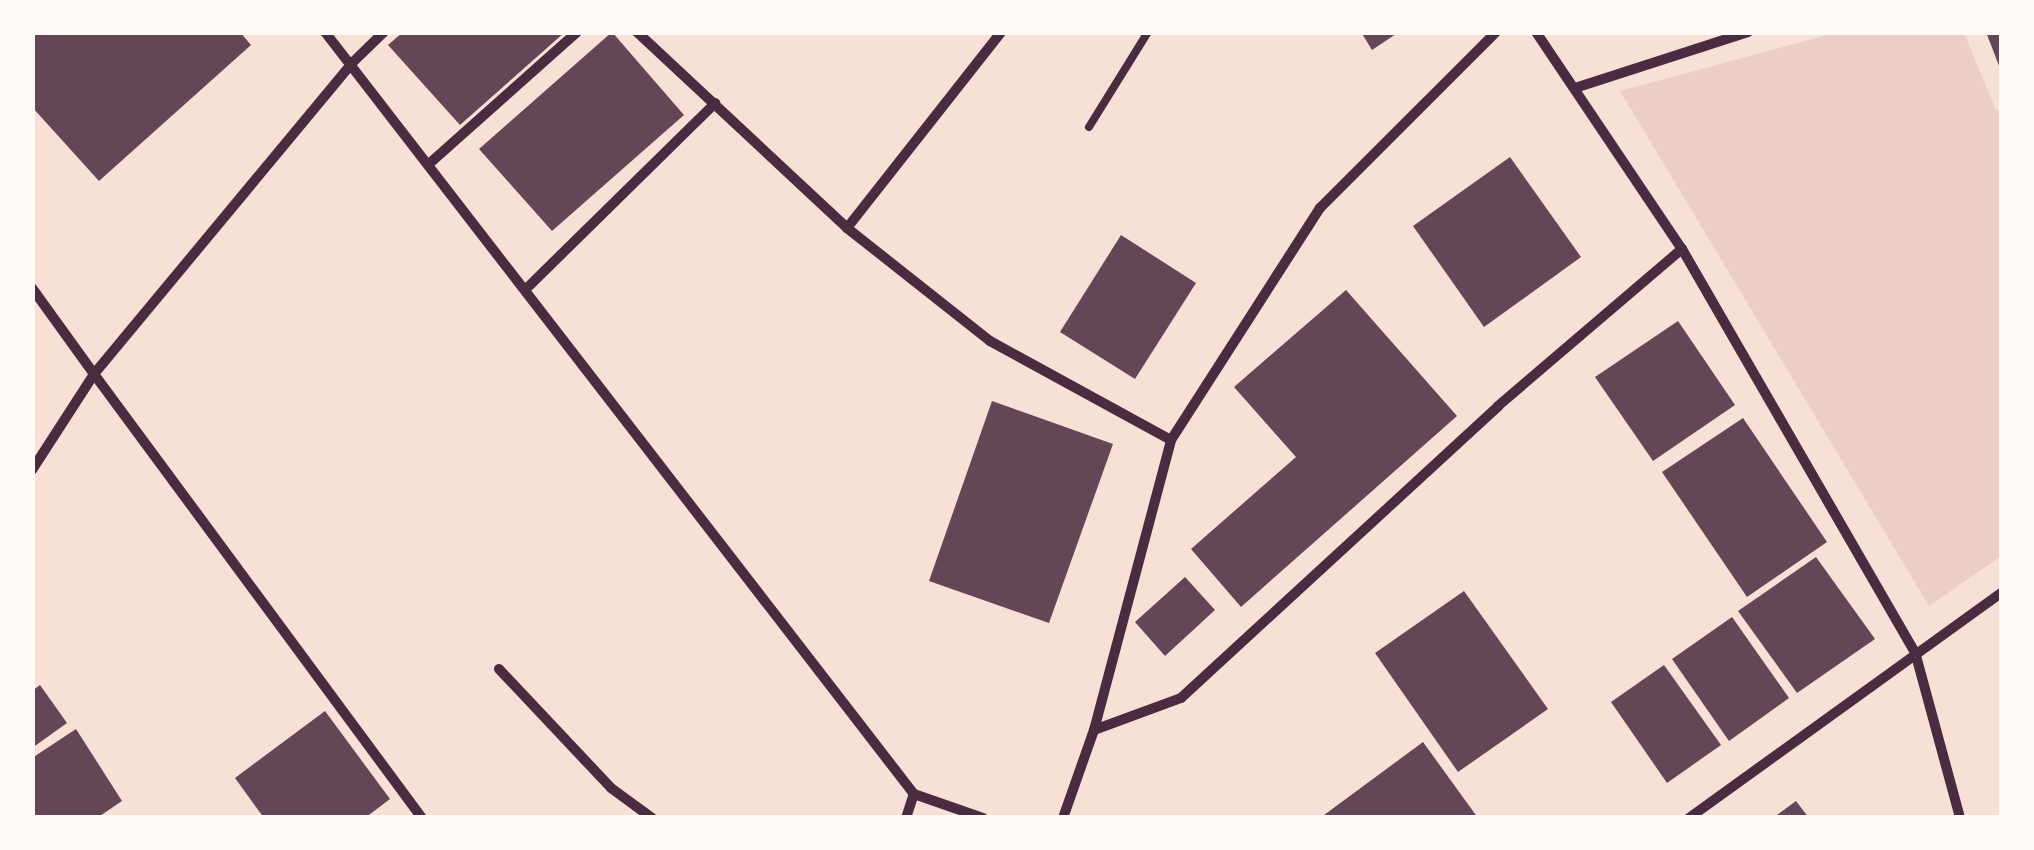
<!DOCTYPE html>
<style>
body{margin:0}
#map{position:relative;width:2034px;height:850px;overflow:hidden;background:#f7e1d7;font-family:"PT Sans Narrow",sans-serif}
div>[style]{position:absolute}
.green>*{inset:0;background:#ebcfc5}
.building>*{inset:0;background:#644757}
.service>*{height:8px;margin:-4px;padding:0 4px;transform-origin:4px;border-radius:4px;background:#4a2c40}
.minor>*{height:10px;margin:-5px;padding:0 5px;transform-origin:5px;border-radius:5px;background:#4a2c40}
span{translate:-50% -50%;white-space:nowrap;text-align:center;line-height:1.15;-webkit-text-stroke:8px #fffaf5;paint-order:stroke}
.frame{position:absolute;inset:0;border:35px solid #fffaf5;pointer-events:none}
</style>
<div id="map">
<div class="green">
<div style="clip-path:polygon(1834px 33px,1964px 33px,1996px 110px,2001px 109px,2001px 556px,1929px 606px,1620px 91px)"></div>
</div>
<div class="building">
<div style="clip-path:polygon(32px 32px,240px 32px,251px 45px,99px 181px,32px 107px)"></div>
<div style="clip-path:polygon(403px 32px,565px 32px,460px 125px,388px 45px)"></div>
<div style="clip-path:polygon(612px 32px,684px 115px,552px 231px,479px 149px)"></div>
<div style="clip-path:polygon(1361px 32px,1399px 32px,1372px 50px)"></div>
<div style="clip-path:polygon(1986px 32px,2002px 32px,2002px 71px,2001px 71px)"></div>
<div style="clip-path:polygon(1510px 157px,1581px 257px,1484px 327px,1413px 226px)"></div>
<div style="clip-path:polygon(1121px 235px,1196px 283px,1135px 379px,1060px 332px)"></div>
<div style="clip-path:polygon(1346px 290px,1457px 416px,1241px 607px,1191px 549px,1296px 457px,1234px 387px)"></div>
<div style="clip-path:polygon(1678px 321px,1735px 405px,1653px 461px,1595px 377px)"></div>
<div style="clip-path:polygon(992px 401px,1113px 444px,1049px 623px,929px 581px)"></div>
<div style="clip-path:polygon(1743px 418px,1827px 542px,1747px 597px,1662px 472px)"></div>
<div style="clip-path:polygon(1816px 557px,1875px 639px,1797px 693px,1738px 611px)"></div>
<div style="clip-path:polygon(1185px 577px,1215px 610px,1165px 656px,1135px 622px)"></div>
<div style="clip-path:polygon(1464px 591px,1548px 709px,1458px 772px,1375px 653px)"></div>
<div style="clip-path:polygon(1732px 617px,1789px 698px,1729px 741px,1672px 659px)"></div>
<div style="clip-path:polygon(1664px 665px,1721px 745px,1667px 783px,1611px 702px)"></div>
<div style="clip-path:polygon(40px 685px,67px 723px,32px 748px,32px 691px)"></div>
<div style="clip-path:polygon(325px 711px,390px 799px,365px 818px,264px 818px,235px 778px)"></div>
<div style="clip-path:polygon(76px 729px,122px 801px,97px 818px,32px 818px,32px 758px)"></div>
<div style="clip-path:polygon(1423px 742px,1478px 818px,1320px 818px)"></div>
<div style="clip-path:polygon(1796px 801px,1809px 818px,1773px 818px)"></div>
</div>
<div class="service">
<div style="left:1089px;top:127px;width:112px;rotate:-58.2deg"></div>
</div>
<div class="minor">
<div style="left:325px;top:32px;width:963px;rotate:52.3deg"></div>
<div style="left:914px;top:794px;width:73px;rotate:19.2deg"></div>
<div style="left:637px;top:32px;width:287px;rotate:43deg"></div>
<div style="left:847px;top:228px;width:182px;rotate:38.3deg"></div>
<div style="left:990px;top:341px;width:206px;rotate:28.7deg"></div>
<div style="left:1536px;top:32px;width:262px;rotate:56.1deg"></div>
<div style="left:1682px;top:249px;width:466px;rotate:60deg"></div>
<div style="left:1915px;top:652px;width:172px;rotate:74.8deg"></div>
<div style="left:1575px;top:88px;width:182px;rotate:-17.9deg"></div>
<div style="left:430px;top:163px;width:197px;rotate:-41.7deg"></div>
<div style="left:847px;top:228px;width:249px;rotate:-51.8deg"></div>
<div style="left:32px;top:288px;width:106px;rotate:54.2deg"></div>
<div style="left:94px;top:374px;width:404px;rotate:-50.3deg"></div>
<div style="left:352px;top:63px;width:45px;rotate:-44.1deg"></div>
<div style="left:527px;top:288px;width:264px;rotate:-44.5deg"></div>
<div style="left:32px;top:470px;width:114px;rotate:-57.1deg"></div>
<div style="left:94px;top:374px;width:552px;rotate:53.55deg"></div>
<div style="left:499px;top:669px;width:163px;rotate:46.7deg"></div>
<div style="left:611px;top:788px;width:51px;rotate:36.2deg"></div>
<div style="left:1094px;top:730px;width:93px;rotate:-20.2deg"></div>
<div style="left:1181px;top:698px;width:431px;rotate:-42.6deg"></div>
<div style="left:1498px;top:406px;width:242px;rotate:-40.5deg"></div>
<div style="left:906px;top:818px;width:25px;rotate:-72deg"></div>
<div style="left:1063px;top:818px;width:93px;rotate:-70.6deg"></div>
<div style="left:1094px;top:730px;width:300px;rotate:-75.1deg"></div>
<div style="left:1171px;top:440px;width:276px;rotate:-57.3deg"></div>
<div style="left:1320px;top:208px;width:249px;rotate:-45deg"></div>
<div style="left:1689px;top:818px;width:386px;rotate:-35.8deg"></div>
</div>
<div class="frame"></div>
</div>
